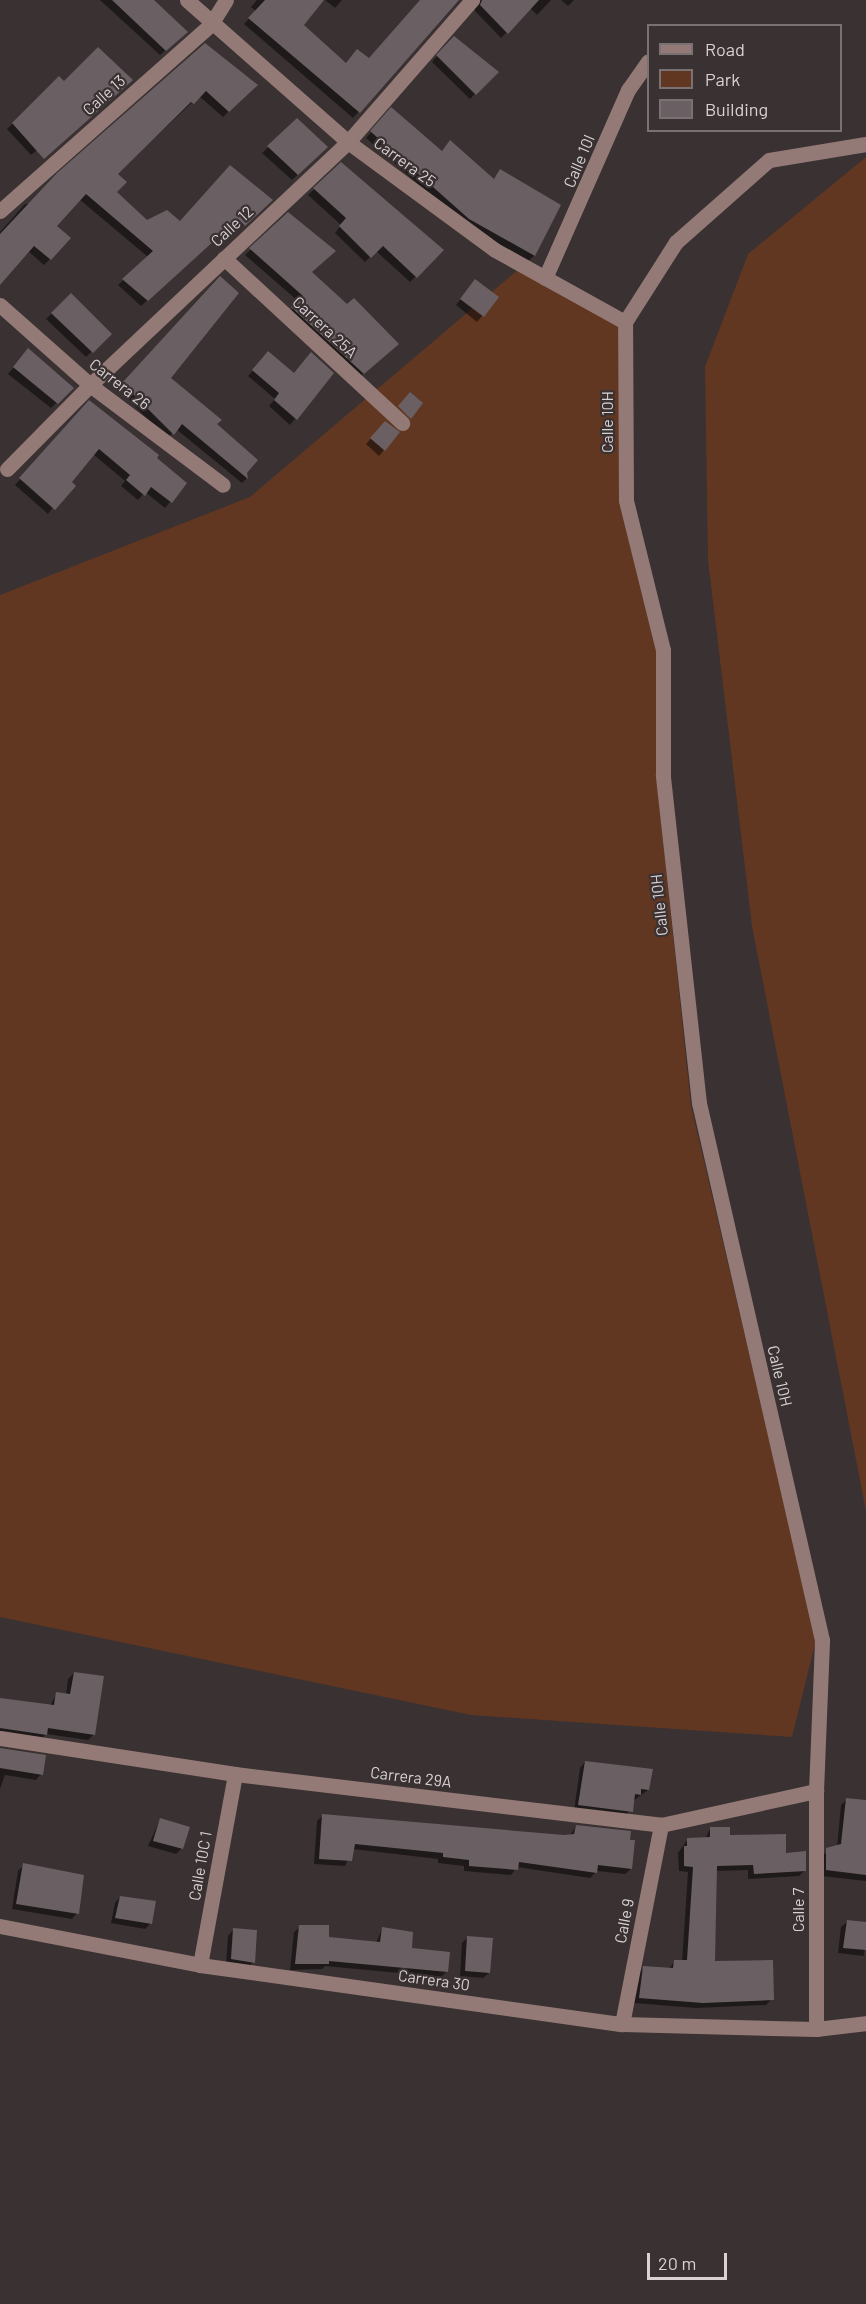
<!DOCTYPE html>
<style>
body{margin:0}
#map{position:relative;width:866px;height:2304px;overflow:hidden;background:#3a3132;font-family:Barlow,sans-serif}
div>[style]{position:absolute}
.green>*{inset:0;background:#613722}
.shadow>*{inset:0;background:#0007}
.building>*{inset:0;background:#6a6064}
.minor>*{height:15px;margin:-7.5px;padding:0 7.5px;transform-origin:7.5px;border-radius:7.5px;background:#947a76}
span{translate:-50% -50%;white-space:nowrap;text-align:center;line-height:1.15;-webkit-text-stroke:4.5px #3a3132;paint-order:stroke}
.street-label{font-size:16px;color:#d8d2d2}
.legend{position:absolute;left:647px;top:24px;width:195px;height:108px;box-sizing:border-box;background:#3a3132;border:2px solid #797172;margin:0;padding:8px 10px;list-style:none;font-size:18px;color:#d8d2d2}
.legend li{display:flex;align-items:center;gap:12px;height:30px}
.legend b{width:30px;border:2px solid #797172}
.scale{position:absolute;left:647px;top:2253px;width:80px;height:27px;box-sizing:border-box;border:3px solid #d8d2d2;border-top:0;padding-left:8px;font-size:18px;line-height:21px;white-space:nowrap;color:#d8d2d2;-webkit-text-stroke:4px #3a3132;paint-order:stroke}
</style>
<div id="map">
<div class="green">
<div style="clip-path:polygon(866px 157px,866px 1511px,752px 926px,708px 560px,705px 367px,748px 254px)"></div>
<div style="clip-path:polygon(520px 268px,618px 325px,620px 500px,656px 651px,656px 774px,691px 1106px,816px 1640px,792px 1737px,471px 1715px,0 1617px,0 595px,250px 497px)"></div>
</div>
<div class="shadow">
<div style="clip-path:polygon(100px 0,153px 0,180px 37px,160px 55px)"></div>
<div style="clip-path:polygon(257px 0,322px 0,302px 25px,346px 64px,369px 60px,421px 0,458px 0,353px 118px,244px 24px,256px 11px,251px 7px)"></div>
<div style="clip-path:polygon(325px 0,342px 0,335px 8px)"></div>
<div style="clip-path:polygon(474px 0,551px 0,537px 15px,530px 8px,501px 38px,475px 11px)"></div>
<div style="clip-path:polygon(561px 0,574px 0,568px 6px)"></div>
<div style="clip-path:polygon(448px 43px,496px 72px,470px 99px,432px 62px)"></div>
<div style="clip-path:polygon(205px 45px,255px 85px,223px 117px,199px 96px,116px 174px,115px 192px,147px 222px,179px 223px,270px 200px,238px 230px,231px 223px,141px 306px,118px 285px,148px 257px,79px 199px,55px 226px,68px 238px,50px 259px,44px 265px,28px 251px,0 279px,0 232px,25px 204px,30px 204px)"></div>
<div style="clip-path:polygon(59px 78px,63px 129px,31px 155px,7px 129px)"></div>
<div style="clip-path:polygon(386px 115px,441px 152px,450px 142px,493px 180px,501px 171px,559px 205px,534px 256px,528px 261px,463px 224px,366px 138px)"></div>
<div style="clip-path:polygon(297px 120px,326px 147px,292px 180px,262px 153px)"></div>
<div style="clip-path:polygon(342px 163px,442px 250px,410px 282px,376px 251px,365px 262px,335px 233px,341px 225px,308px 195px)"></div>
<div style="clip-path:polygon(288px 214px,311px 272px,391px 350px,357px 379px,287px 314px,299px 302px,245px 255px)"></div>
<div style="clip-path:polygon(215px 284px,169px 379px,215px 424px,245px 473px,247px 478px,242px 483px,176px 429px,167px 439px,118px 389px)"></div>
<div style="clip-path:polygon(470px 287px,497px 298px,477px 322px,456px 305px)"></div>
<div style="clip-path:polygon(71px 295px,110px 334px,86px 357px,46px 319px)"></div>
<div style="clip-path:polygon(23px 356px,72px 388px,51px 408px,8px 374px)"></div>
<div style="clip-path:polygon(263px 359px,294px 374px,332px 373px,290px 425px,269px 406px,275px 399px,248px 376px)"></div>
<div style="clip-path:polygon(83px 408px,185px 484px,165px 508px,145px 492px,138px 500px,121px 486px,125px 481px,93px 454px,48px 514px,15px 485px)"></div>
<div style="clip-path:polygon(380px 428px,384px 450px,379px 456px,366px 444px)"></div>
<div style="clip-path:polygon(74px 1673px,94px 1734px,88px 1740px,46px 1734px,40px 1740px,0 1734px,0 1699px,50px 1706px,57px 1693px,66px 1695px,68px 1679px)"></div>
<div style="clip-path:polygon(0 1748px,41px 1774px,36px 1780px,5px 1775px,0 1789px)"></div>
<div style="clip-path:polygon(585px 1762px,648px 1790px,633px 1801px,626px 1817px,574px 1811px,580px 1768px)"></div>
<div style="clip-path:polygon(847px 1799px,866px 1801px,866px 1881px,821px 1876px,821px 1856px,837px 1847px,841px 1805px)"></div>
<div style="clip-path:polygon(323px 1815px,570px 1836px,576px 1826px,631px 1869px,625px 1874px,597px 1871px,590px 1878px,517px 1867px,511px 1875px,464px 1871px,464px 1866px,438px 1863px,438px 1859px,353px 1849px,345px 1866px,314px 1864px,317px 1821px)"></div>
<div style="clip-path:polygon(160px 1820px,182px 1848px,176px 1854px,148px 1846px)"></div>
<div style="clip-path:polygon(710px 1829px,785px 1854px,805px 1870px,799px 1876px,748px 1879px,748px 1870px,715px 1871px,714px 1962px,772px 1999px,766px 2005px,696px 2008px,634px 2003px,638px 1973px,644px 1968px,669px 1969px,674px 1962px,682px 1962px,688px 1872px,679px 1871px,678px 1853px,688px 1839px,705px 1839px)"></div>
<div style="clip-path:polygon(24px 1865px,77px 1913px,72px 1919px,12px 1909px,18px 1871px)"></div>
<div style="clip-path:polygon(120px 1897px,151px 1923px,145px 1929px,111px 1923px,115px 1903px)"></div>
<div style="clip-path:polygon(847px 1922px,866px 1923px,864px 1956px,838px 1953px,841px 1927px)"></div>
<div style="clip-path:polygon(300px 1927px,328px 1938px,376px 1943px,382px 1929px,447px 1971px,441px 1977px,325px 1966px,322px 1969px,290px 1970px,294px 1932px)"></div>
<div style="clip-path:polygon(233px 1930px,253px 1962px,248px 1968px,226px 1965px,228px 1936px)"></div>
<div style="clip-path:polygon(468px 1937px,489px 1973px,483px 1978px,460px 1976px,462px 1943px)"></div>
</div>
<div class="building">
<div style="clip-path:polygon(112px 0,154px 0,188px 32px,166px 51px)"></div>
<div style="clip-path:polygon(265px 0,324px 0,304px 25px,346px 63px,357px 49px,369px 58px,420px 0,459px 0,360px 113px,248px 18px)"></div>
<div style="clip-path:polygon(482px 0,539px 0,508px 34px,480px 5px)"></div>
<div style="clip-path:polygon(454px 36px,499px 72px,476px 95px,436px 55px)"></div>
<div style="clip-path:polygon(205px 43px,258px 85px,229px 112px,206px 91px,194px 104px,191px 102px,118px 174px,127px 182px,117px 192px,147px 220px,167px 210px,180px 221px,230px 165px,273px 200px,245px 226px,238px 219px,148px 301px,122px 279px,153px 251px,86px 194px,57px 226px,71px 238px,51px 260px,34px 246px,0 285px,0 234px,57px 173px)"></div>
<div style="clip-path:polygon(98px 47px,133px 80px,44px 159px,12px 123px,59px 76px,64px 81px)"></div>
<div style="clip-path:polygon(391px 107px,442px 151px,450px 140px,494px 179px,500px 169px,561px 205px,535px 256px,469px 219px,370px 131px)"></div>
<div style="clip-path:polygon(297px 118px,328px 147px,298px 175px,267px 146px)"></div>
<div style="clip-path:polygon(341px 162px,444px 250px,417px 278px,383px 246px,371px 258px,339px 226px,346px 218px,313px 188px)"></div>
<div style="clip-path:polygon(288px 212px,336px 251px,312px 272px,347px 304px,354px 298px,399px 344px,364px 374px,291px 307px,303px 296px,249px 248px)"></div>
<div style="clip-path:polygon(220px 276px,239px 293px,171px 378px,222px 420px,217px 424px,258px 460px,247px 473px,248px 479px,182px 424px,174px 435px,122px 383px)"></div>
<div style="clip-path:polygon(475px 279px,499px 297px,484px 317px,460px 299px)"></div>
<div style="clip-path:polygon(71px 293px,112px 334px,93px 353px,51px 313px)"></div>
<div style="clip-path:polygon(28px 348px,74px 388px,58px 404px,13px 367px)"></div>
<div style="clip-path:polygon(268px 351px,294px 373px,311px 352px,334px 373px,297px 420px,274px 400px,279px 393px,252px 370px)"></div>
<div style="clip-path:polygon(410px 392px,423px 403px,411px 419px,398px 406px)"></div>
<div style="clip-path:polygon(89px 400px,159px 455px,157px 458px,187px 483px,172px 503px,151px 487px,145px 496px,126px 480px,130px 475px,99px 449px,72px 482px,76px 486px,55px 510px,19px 478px)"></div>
<div style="clip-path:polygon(385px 421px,400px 432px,385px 451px,370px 438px)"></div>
<div style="clip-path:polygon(74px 1672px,104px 1676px,95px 1735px,48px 1728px,47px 1735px,0 1728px,0 1698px,54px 1705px,56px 1692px,70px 1694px)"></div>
<div style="clip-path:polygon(0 1748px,46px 1755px,43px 1775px,0 1768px)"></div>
<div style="clip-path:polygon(585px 1761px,653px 1769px,649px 1790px,641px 1789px,641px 1795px,635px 1794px,633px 1812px,578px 1805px)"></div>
<div style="clip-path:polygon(846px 1798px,866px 1800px,866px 1875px,826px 1870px,826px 1848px,841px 1844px)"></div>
<div style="clip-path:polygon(322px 1814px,564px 1835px,574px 1834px,576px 1825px,631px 1831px,630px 1840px,635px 1840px,632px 1869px,598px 1865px,597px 1873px,519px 1862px,518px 1870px,469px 1866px,469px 1860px,443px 1857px,443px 1853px,355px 1844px,352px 1861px,319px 1859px)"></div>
<div style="clip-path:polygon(160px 1818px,190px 1827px,183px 1849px,153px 1841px)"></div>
<div style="clip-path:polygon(710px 1827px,730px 1827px,730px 1835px,786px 1834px,786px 1853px,806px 1851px,806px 1871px,754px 1874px,753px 1865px,717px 1866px,715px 1961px,773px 1960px,774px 2000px,703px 2003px,639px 1998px,643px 1966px,673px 1968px,674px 1960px,687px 1960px,693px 1867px,684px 1866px,684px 1846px,687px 1846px,687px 1838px,710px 1837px)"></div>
<div style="clip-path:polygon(23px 1863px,84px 1875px,79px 1914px,16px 1904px)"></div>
<div style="clip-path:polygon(120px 1896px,156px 1901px,152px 1924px,115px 1918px)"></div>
<div style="clip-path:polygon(847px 1920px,866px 1922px,866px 1950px,843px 1948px)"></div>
<div style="clip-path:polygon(299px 1925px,329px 1925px,329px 1937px,380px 1942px,382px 1927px,413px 1932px,412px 1948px,450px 1952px,448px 1972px,329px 1961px,329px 1964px,295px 1964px)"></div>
<div style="clip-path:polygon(233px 1928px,257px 1930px,255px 1963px,231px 1959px)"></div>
<div style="clip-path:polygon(467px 1936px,493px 1938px,490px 1973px,465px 1971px)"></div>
</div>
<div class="minor">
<div style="left:187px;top:0;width:215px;rotate:41.4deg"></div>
<div style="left:348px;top:142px;width:182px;rotate:36.3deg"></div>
<div style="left:495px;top:250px;width:149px;rotate:29deg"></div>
<div style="left:0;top:211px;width:282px;rotate:-41.5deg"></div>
<div style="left:211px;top:24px;width:28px;rotate:-58deg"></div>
<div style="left:224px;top:258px;width:243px;rotate:42.8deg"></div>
<div style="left:545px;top:278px;width:206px;rotate:-66.2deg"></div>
<div style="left:628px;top:90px;width:35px;rotate:-55deg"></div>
<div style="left:0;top:305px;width:120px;rotate:41.6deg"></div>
<div style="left:90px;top:385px;width:166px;rotate:36.9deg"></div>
<div style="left:7px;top:469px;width:118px;rotate:-45.3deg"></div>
<div style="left:90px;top:385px;width:354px;rotate:-43.3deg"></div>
<div style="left:348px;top:142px;width:189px;rotate:-48.9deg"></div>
<div style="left:0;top:1738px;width:238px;rotate:8.7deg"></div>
<div style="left:235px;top:1774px;width:429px;rotate:6.8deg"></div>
<div style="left:661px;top:1825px;width:159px;rotate:-12.4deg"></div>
<div style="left:0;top:1926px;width:204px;rotate:11deg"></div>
<div style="left:200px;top:1965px;width:426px;rotate:8deg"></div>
<div style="left:622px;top:2024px;width:194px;rotate:1.5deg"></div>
<div style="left:816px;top:2029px;width:50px;rotate:-6.8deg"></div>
<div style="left:200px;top:1965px;width:194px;rotate:-79.6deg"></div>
<div style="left:622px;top:2024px;width:203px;rotate:-78.9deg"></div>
<div style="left:816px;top:2029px;width:238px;rotate:-90deg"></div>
<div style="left:816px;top:1791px;width:151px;rotate:-87.7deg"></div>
<div style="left:822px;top:1640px;width:551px;rotate:-102.9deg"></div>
<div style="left:699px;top:1103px;width:330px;rotate:-96.3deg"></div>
<div style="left:663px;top:775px;width:125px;rotate:-90deg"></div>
<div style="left:663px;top:650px;width:154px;rotate:-103.9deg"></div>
<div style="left:626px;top:500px;width:178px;rotate:-90.3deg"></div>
<div style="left:625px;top:322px;width:95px;rotate:-57.5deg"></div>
<div style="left:676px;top:242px;width:124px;rotate:-41.4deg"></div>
<div style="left:769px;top:160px;width:98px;rotate:-9.4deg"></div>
</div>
<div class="street-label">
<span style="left:104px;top:95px;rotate:-42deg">Calle 13</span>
<span style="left:579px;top:161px;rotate:-67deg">Calle 10I</span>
<span style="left:405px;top:162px;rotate:36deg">Carrera 25</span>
<span style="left:232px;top:226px;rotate:-43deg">Calle 12</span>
<span style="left:325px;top:327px;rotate:43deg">Carrera 25A</span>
<span style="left:120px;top:384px;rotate:38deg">Carrera 26</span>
<span style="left:607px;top:422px;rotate:-90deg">Calle 10H</span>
<span style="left:659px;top:905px;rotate:-96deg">Calle 10H</span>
<span style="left:780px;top:1376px;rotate:77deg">Calle 10H</span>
<span style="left:411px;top:1777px;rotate:7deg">Carrera 29A</span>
<span style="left:200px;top:1866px;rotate:-80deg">Calle 10C 1</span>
<span style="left:798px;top:1910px;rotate:-90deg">Calle 7</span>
<span style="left:624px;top:1921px;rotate:-79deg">Calle 9</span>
<span style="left:434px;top:1980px;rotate:8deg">Carrera 30</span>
</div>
<ul class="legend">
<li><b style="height:8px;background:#947a76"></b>Road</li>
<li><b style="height:16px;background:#613722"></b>Park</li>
<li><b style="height:16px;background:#6a6064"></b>Building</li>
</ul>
<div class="scale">20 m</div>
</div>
